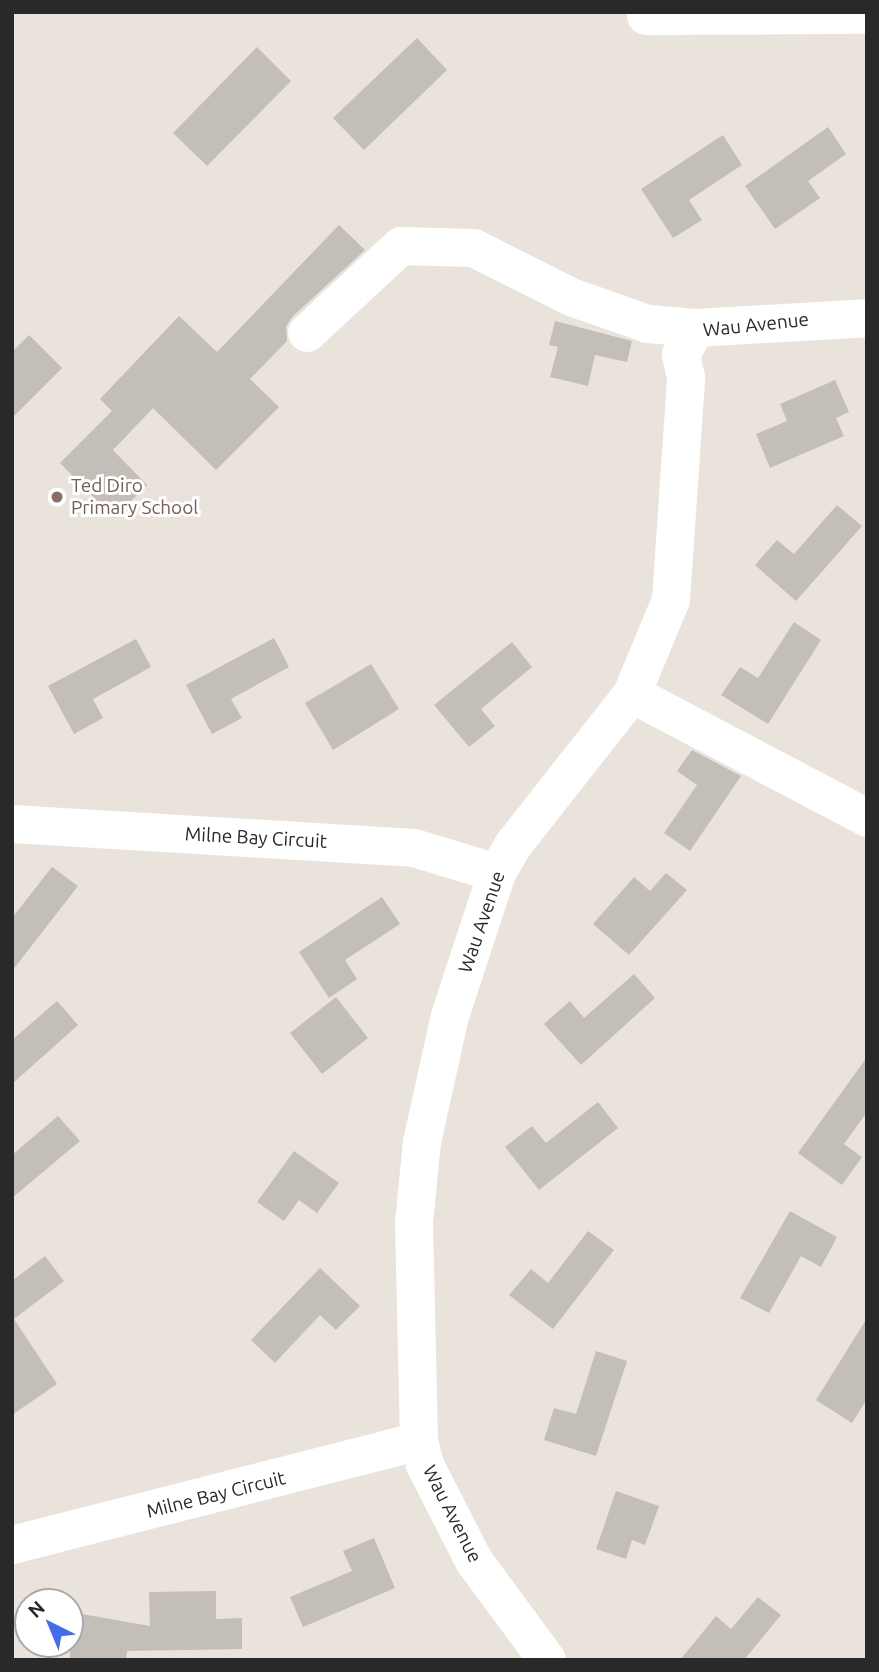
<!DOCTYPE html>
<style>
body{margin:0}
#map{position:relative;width:879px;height:1672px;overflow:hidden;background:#eae3db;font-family:Ubuntu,sans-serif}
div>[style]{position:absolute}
.building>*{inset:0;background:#c3beb7}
.minor>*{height:38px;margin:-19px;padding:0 19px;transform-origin:19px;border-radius:19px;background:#fff}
.dots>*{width:19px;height:19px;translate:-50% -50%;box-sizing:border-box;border:4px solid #fff;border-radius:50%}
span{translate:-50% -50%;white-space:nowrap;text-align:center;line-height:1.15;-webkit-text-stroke:6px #fff;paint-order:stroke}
.street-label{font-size:19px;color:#292929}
.education-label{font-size:19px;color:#785e54}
.left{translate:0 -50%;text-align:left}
.frame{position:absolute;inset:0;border:14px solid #292929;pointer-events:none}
.north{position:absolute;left:14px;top:1588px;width:70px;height:70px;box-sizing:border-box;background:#fff;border:2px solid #a9a9a9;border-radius:50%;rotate:317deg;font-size:19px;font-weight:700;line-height:28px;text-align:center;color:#292929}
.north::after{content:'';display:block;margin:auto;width:24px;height:32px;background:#436bef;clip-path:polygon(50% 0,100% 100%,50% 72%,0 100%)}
</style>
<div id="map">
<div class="building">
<div style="clip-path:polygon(417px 38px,447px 70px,364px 150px,333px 118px)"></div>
<div style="clip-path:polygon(257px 47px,291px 81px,207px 166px,173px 133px)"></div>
<div style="clip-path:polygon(828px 127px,846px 154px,808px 181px,820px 198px,775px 229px,745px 186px)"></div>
<div style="clip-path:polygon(723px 135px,742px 165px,689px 200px,702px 220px,673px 238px,641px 189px)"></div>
<div style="clip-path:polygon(339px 225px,365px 250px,292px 317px,286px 327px,287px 341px,250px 379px,279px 407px,216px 470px,153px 408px,113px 450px,147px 485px,114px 518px,60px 463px,112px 411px,100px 399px,179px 316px,217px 352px)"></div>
<div style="clip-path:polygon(555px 321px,632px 341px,627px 362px,595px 355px,588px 386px,550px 377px,558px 347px,549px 345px)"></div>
<div style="clip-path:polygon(29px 335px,62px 368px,12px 418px,12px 352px)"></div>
<div style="clip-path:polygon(835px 380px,849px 412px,836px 418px,844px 436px,770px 468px,756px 434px,787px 421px,780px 404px)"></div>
<div style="clip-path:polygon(837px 505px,862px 526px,796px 601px,755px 565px,777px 540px,794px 554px)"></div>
<div style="clip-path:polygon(794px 622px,821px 640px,768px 724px,721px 695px,740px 667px,758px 678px)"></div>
<div style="clip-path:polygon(274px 638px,289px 667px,231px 699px,242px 718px,212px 734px,186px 685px)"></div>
<div style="clip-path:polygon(136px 639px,151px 667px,93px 699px,103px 718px,74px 734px,48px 686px)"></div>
<div style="clip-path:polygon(512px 642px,532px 667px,481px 709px,495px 726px,469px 747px,434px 705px)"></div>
<div style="clip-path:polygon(371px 664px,399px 709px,333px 750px,305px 703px)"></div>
<div style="clip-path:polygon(692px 750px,741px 776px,690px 851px,664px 833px,697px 785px,677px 771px)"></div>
<div style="clip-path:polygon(52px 867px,78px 886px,12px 971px,12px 918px)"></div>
<div style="clip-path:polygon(666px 873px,687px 890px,629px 955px,593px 924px,634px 877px,650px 891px)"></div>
<div style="clip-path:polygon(382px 897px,400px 924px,345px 960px,357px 979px,329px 998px,299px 952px)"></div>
<div style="clip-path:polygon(634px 974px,655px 998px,581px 1065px,544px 1024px,570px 1001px,584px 1018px)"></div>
<div style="clip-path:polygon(336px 997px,368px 1038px,322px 1074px,290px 1033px)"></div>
<div style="clip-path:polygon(57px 1001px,78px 1025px,12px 1084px,12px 1040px)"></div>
<div style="clip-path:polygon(867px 1057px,867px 1112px,844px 1144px,862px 1157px,842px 1185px,798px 1153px)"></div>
<div style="clip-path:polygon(598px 1102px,618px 1128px,539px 1190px,505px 1147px,532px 1126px,546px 1143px)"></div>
<div style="clip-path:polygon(58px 1116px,80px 1141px,12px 1198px,12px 1155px)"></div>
<div style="clip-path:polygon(294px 1151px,339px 1183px,317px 1213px,299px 1200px,284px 1221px,257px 1202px)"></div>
<div style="clip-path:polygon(790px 1211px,837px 1237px,821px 1267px,801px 1256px,769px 1313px,740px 1298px)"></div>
<div style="clip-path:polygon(588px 1231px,614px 1250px,553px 1329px,509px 1295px,531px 1269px,548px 1283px)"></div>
<div style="clip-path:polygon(45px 1256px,64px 1281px,14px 1319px,57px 1384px,12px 1415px,12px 1281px)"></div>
<div style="clip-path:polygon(320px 1268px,360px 1306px,336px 1330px,320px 1315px,275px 1363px,251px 1340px)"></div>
<div style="clip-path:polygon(867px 1318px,867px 1399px,852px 1423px,816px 1400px)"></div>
<div style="clip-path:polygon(596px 1351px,627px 1361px,596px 1456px,544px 1440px,554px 1408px,576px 1414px)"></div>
<div style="clip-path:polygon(616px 1491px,659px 1506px,645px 1545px,632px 1540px,626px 1559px,596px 1549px)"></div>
<div style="clip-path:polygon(374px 1538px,395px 1588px,303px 1627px,290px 1597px,352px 1571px,343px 1551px)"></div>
<div style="clip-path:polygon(216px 1591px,216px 1619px,242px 1618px,242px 1649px,127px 1651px,126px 1660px,70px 1660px,70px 1612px,150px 1626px,149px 1592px)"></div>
<div style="clip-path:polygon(758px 1597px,781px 1615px,744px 1660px,680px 1660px,716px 1616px,731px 1629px)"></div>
</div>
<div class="minor">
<div style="left:646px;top:16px;width:221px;rotate:-0.3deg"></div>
<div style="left:307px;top:333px;width:128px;rotate:-42.8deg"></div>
<div style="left:401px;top:246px;width:73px;rotate:1.6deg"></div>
<div style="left:474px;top:248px;width:109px;rotate:26.8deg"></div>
<div style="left:571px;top:297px;width:82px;rotate:19.3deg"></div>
<div style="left:648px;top:324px;width:48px;rotate:4.8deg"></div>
<div style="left:632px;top:694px;width:266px;rotate:27.8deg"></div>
<div style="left:12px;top:824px;width:403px;rotate:3.4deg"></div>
<div style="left:414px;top:848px;width:87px;rotate:16.8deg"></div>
<div style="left:12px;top:1545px;width:420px;rotate:-14.3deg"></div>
<div style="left:547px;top:1660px;width:123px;rotate:-126.4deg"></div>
<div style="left:474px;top:1561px;width:108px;rotate:-117deg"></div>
<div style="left:425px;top:1465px;width:25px;rotate:-104deg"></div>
<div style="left:419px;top:1441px;width:218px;rotate:-91.3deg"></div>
<div style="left:414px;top:1223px;width:81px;rotate:-84.4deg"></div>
<div style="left:422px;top:1142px;width:129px;rotate:-77.5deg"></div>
<div style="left:450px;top:1016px;width:151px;rotate:-71.8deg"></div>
<div style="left:497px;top:873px;width:34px;rotate:-60deg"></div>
<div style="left:514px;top:844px;width:191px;rotate:-51.8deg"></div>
<div style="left:632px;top:694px;width:102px;rotate:-67.5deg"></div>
<div style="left:671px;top:600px;width:223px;rotate:-86.1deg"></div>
<div style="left:686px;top:378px;width:24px;rotate:-102deg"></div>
<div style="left:681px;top:355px;width:31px;rotate:-61deg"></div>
<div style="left:696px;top:328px;width:171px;rotate:-3.3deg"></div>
</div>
<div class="dots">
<div style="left:57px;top:497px;background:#8d6e63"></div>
</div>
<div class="street-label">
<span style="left:756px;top:325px;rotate:-6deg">Wau Avenue</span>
<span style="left:256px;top:838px;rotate:3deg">Milne Bay Circuit</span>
<span style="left:482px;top:922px;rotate:-71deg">Wau Avenue</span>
<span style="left:216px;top:1495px;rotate:-14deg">Milne Bay Circuit</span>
<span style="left:452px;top:1514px;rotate:63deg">Wau Avenue</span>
</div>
<div class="education-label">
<span class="left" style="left:71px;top:497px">Ted Diro<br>Primary School</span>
</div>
<div class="frame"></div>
<div class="north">N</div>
</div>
